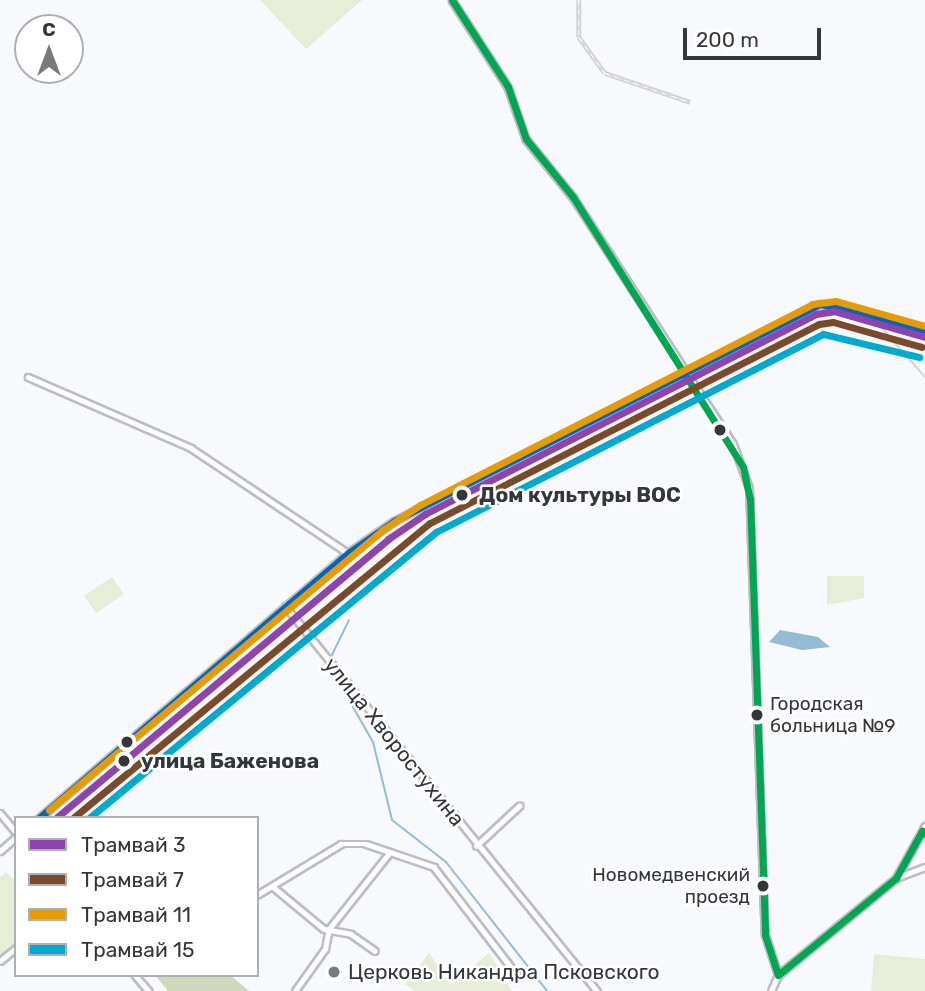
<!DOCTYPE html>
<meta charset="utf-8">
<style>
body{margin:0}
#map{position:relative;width:925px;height:991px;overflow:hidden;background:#f7f9fc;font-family:Rubik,sans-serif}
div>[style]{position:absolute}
.green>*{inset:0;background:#e7edd6}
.forest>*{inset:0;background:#d2d8bb}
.water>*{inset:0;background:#96bbd4}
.stream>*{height:2px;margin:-1px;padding:0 1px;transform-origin:1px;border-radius:1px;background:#96bbd4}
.roads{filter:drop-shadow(2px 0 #bcbec1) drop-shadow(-2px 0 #bcbec1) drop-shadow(0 2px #bcbec1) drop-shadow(0 -2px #bcbec1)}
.minor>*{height:4.5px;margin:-2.25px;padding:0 2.25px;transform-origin:2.25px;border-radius:2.25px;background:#fefeff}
.tertiary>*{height:5px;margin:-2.5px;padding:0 2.5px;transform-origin:2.5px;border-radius:2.5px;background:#fefeff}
.tram>*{height:2px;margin:-1px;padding:0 1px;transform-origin:1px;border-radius:1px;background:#d4d4d6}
.rail>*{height:4.5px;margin-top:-2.25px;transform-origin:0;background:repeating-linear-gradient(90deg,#fff 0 5px,#d4d4d6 0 10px);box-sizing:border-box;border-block:2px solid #d4d4d6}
.bus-1>*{height:7px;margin:-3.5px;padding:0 3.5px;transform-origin:3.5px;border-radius:3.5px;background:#00a651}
.bus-2>*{height:7px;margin:-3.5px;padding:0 3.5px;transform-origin:3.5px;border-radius:3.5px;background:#0065bd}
.tram-1>*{height:7px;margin:-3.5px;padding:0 3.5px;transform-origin:3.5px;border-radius:3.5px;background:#8e44ad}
.tram-2>*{height:7px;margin:-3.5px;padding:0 3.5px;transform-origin:3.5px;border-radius:3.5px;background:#7a4b2a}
.tram-3>*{height:7px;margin:-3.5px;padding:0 3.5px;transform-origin:3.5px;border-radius:3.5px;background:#e49b06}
.tram-4>*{height:7px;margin:-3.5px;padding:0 3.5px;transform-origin:3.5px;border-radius:3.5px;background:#00a9ce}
.dots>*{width:19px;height:19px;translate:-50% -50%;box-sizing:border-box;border:4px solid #fff;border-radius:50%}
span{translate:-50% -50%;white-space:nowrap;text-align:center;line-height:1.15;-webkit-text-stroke:5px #fff;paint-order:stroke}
.bus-label{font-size:19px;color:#343639}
.left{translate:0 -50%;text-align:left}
.right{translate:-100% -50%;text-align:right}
.stop-label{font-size:21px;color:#343639;font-weight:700}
.street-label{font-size:21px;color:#343639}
.poi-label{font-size:21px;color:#343639}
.legend{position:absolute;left:14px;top:816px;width:245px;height:161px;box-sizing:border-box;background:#fff;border:2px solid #aeafb0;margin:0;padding:9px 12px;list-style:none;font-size:21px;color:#343639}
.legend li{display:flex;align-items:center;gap:14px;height:35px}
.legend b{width:35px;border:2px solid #aeafb0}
.north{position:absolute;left:14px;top:14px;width:70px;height:70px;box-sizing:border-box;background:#fff;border:2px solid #aeafb0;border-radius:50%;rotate:0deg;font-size:19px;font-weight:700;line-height:28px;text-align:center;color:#343639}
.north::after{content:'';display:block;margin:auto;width:24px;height:32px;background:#787a7d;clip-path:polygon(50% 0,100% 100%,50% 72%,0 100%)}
.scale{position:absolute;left:683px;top:28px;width:138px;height:32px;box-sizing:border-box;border:4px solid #343639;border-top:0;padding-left:9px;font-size:21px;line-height:24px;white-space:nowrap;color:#343639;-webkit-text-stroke:5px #fff;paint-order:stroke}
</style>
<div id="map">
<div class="green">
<div style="clip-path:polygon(260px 0,362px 0,306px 49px)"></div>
<div style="clip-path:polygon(827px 576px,864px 576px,864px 598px,827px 605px)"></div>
<div style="clip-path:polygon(112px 577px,124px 594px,96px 613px,84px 596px)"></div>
<div style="clip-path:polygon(6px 872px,16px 882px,16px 946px,0 960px,0 877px)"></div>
<div style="clip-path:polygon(429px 953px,450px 985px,489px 953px,512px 991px,415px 991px,405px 984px)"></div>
<div style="clip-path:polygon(874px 954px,925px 959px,925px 991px,871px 991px)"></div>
</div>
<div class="forest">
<div style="clip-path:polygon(155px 975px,230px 975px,249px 991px,168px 991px)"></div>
</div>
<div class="water">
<div style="clip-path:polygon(780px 630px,818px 637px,830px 647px,802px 650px,769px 642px)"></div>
</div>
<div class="stream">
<div style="left:330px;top:659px;width:43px;rotate:-64deg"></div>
<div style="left:329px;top:665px;width:89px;rotate:60.3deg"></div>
<div style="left:373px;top:742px;width:80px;rotate:76.3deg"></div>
<div style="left:392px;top:820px;width:68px;rotate:37.9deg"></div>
<div style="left:446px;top:862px;width:164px;rotate:51.9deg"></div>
</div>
<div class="roads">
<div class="minor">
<div style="left:452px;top:0;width:103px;rotate:57.2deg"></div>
<div style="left:508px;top:87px;width:55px;rotate:70.9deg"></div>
<div style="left:526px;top:139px;width:75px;rotate:51deg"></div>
<div style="left:573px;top:197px;width:208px;rotate:57.1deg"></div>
<div style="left:28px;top:377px;width:178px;rotate:23.5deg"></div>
<div style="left:191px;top:448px;width:189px;rotate:33.8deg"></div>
<div style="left:0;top:813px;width:25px;rotate:50deg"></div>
<div style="left:476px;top:846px;width:59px;rotate:-42.9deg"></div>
<div style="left:272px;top:886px;width:67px;rotate:39.6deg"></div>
<div style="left:324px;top:929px;width:27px;rotate:10deg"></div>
<div style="left:351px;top:934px;width:29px;rotate:35deg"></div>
<div style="left:257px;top:895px;width:98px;rotate:-31.3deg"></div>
<div style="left:341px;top:844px;width:25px"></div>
<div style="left:366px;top:844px;width:72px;rotate:18.7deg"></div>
<div style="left:434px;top:867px;width:138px;rotate:52.4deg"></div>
<div style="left:0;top:961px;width:21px;rotate:-39deg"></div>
<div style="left:135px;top:975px;width:21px;rotate:49deg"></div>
<div style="left:295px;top:991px;width:52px;rotate:-54.5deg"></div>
<div style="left:325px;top:949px;width:20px;rotate:-79deg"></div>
<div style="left:329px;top:929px;width:98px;rotate:-51.6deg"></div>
<div style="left:771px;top:991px;width:17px;rotate:-66deg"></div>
</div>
<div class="tertiary">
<div style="left:686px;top:372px;width:86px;rotate:56.9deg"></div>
<div style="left:733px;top:444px;width:47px;rotate:70deg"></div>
<div style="left:749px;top:488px;width:447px;rotate:88deg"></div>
<div style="left:765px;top:935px;width:42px;rotate:72deg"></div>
<div style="left:778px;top:975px;width:153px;rotate:-39.4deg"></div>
<div style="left:896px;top:878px;width:60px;rotate:-60.9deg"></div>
<div style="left:285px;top:606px;width:496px;rotate:51deg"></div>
<div style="left:39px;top:818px;width:407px;rotate:-40.6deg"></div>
<div style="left:348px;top:553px;width:56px;rotate:-34.8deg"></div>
<div style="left:394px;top:521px;width:478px;rotate:-27deg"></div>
<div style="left:820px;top:304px;width:108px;rotate:13.9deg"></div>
<div style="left:0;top:851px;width:21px;rotate:-41deg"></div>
<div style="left:896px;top:878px;width:31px;rotate:-21deg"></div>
</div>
</div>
<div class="tram">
<div style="left:881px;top:327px;width:67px;rotate:48.7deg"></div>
</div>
<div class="rail">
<div style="left:579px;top:0;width:37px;rotate:90deg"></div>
<div style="left:579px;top:37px;width:44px;rotate:54.2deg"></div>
<div style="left:605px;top:73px;width:90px;rotate:18.8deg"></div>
</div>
<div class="bus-1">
<div style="left:452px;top:0;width:103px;rotate:57.2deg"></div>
<div style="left:508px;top:87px;width:55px;rotate:70.9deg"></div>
<div style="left:526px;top:139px;width:75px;rotate:51deg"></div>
<div style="left:573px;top:197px;width:319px;rotate:57.8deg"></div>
<div style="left:743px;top:467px;width:33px;rotate:78deg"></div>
<div style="left:750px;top:499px;width:436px;rotate:88deg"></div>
<div style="left:765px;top:935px;width:42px;rotate:72deg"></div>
<div style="left:778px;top:975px;width:153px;rotate:-39.4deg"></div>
<div style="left:896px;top:878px;width:54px;rotate:-61deg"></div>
<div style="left:922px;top:831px;width:4px;rotate:45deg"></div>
</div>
<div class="bus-2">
<div style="left:39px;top:818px;width:407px;rotate:-40.6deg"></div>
<div style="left:348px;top:553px;width:56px;rotate:-34.8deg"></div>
<div style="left:394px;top:521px;width:478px;rotate:-27deg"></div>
<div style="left:820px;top:304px;width:108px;rotate:13.9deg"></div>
</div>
<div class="tram-1">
<div style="left:56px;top:818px;width:434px;rotate:-40deg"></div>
<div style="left:388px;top:539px;width:45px;rotate:-34deg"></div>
<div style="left:425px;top:514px;width:439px;rotate:-27.1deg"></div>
<div style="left:816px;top:314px;width:18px;rotate:-9deg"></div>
<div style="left:834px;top:311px;width:95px;rotate:15.9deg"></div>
</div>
<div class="tram-2">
<div style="left:73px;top:818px;width:463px;rotate:-39.6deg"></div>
<div style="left:430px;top:523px;width:437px;rotate:-27.1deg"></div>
<div style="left:819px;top:324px;width:14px;rotate:-8deg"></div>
<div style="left:833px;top:322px;width:92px;rotate:15.7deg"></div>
</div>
<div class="tram-3">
<div style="left:49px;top:810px;width:434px;rotate:-40deg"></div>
<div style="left:381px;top:531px;width:47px;rotate:-33.7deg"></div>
<div style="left:420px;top:505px;width:441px;rotate:-27.1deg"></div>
<div style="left:812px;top:304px;width:24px;rotate:-7deg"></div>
<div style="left:836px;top:301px;width:92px;rotate:15.7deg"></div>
</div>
<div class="tram-4">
<div style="left:89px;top:818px;width:450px;rotate:-39.5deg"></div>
<div style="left:436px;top:532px;width:435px;rotate:-27.1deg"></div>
<div style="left:823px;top:334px;width:99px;rotate:13.5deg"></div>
</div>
<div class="dots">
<div style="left:720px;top:430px;background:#343639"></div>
<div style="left:462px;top:495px;background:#343639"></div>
<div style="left:757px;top:715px;background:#343639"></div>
<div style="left:127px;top:742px;background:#343639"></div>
<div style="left:124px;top:761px;background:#343639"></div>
<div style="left:763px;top:886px;background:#343639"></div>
<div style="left:334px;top:972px;background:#787a7d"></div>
</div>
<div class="bus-label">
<span class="left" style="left:770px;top:715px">Городская<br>больница №9</span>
<span class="right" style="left:750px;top:886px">Новомедвенский<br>проезд</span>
</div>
<div class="stop-label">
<span class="left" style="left:479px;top:495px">Дом культуры ВОС</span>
<span class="left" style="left:141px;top:761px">улица Баженова</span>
</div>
<div class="street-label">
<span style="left:394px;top:742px;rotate:51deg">улица Хворостухина</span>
</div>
<div class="poi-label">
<span class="left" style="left:348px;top:972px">Церковь Никандра Псковского</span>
</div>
<ul class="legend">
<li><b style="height:9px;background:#8e44ad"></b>Трамвай 3</li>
<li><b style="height:9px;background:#7a4b2a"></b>Трамвай 7</li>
<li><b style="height:9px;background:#e49b06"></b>Трамвай 11</li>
<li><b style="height:9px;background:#00a9ce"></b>Трамвай 15</li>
</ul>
<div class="north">С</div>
<div class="scale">200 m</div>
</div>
